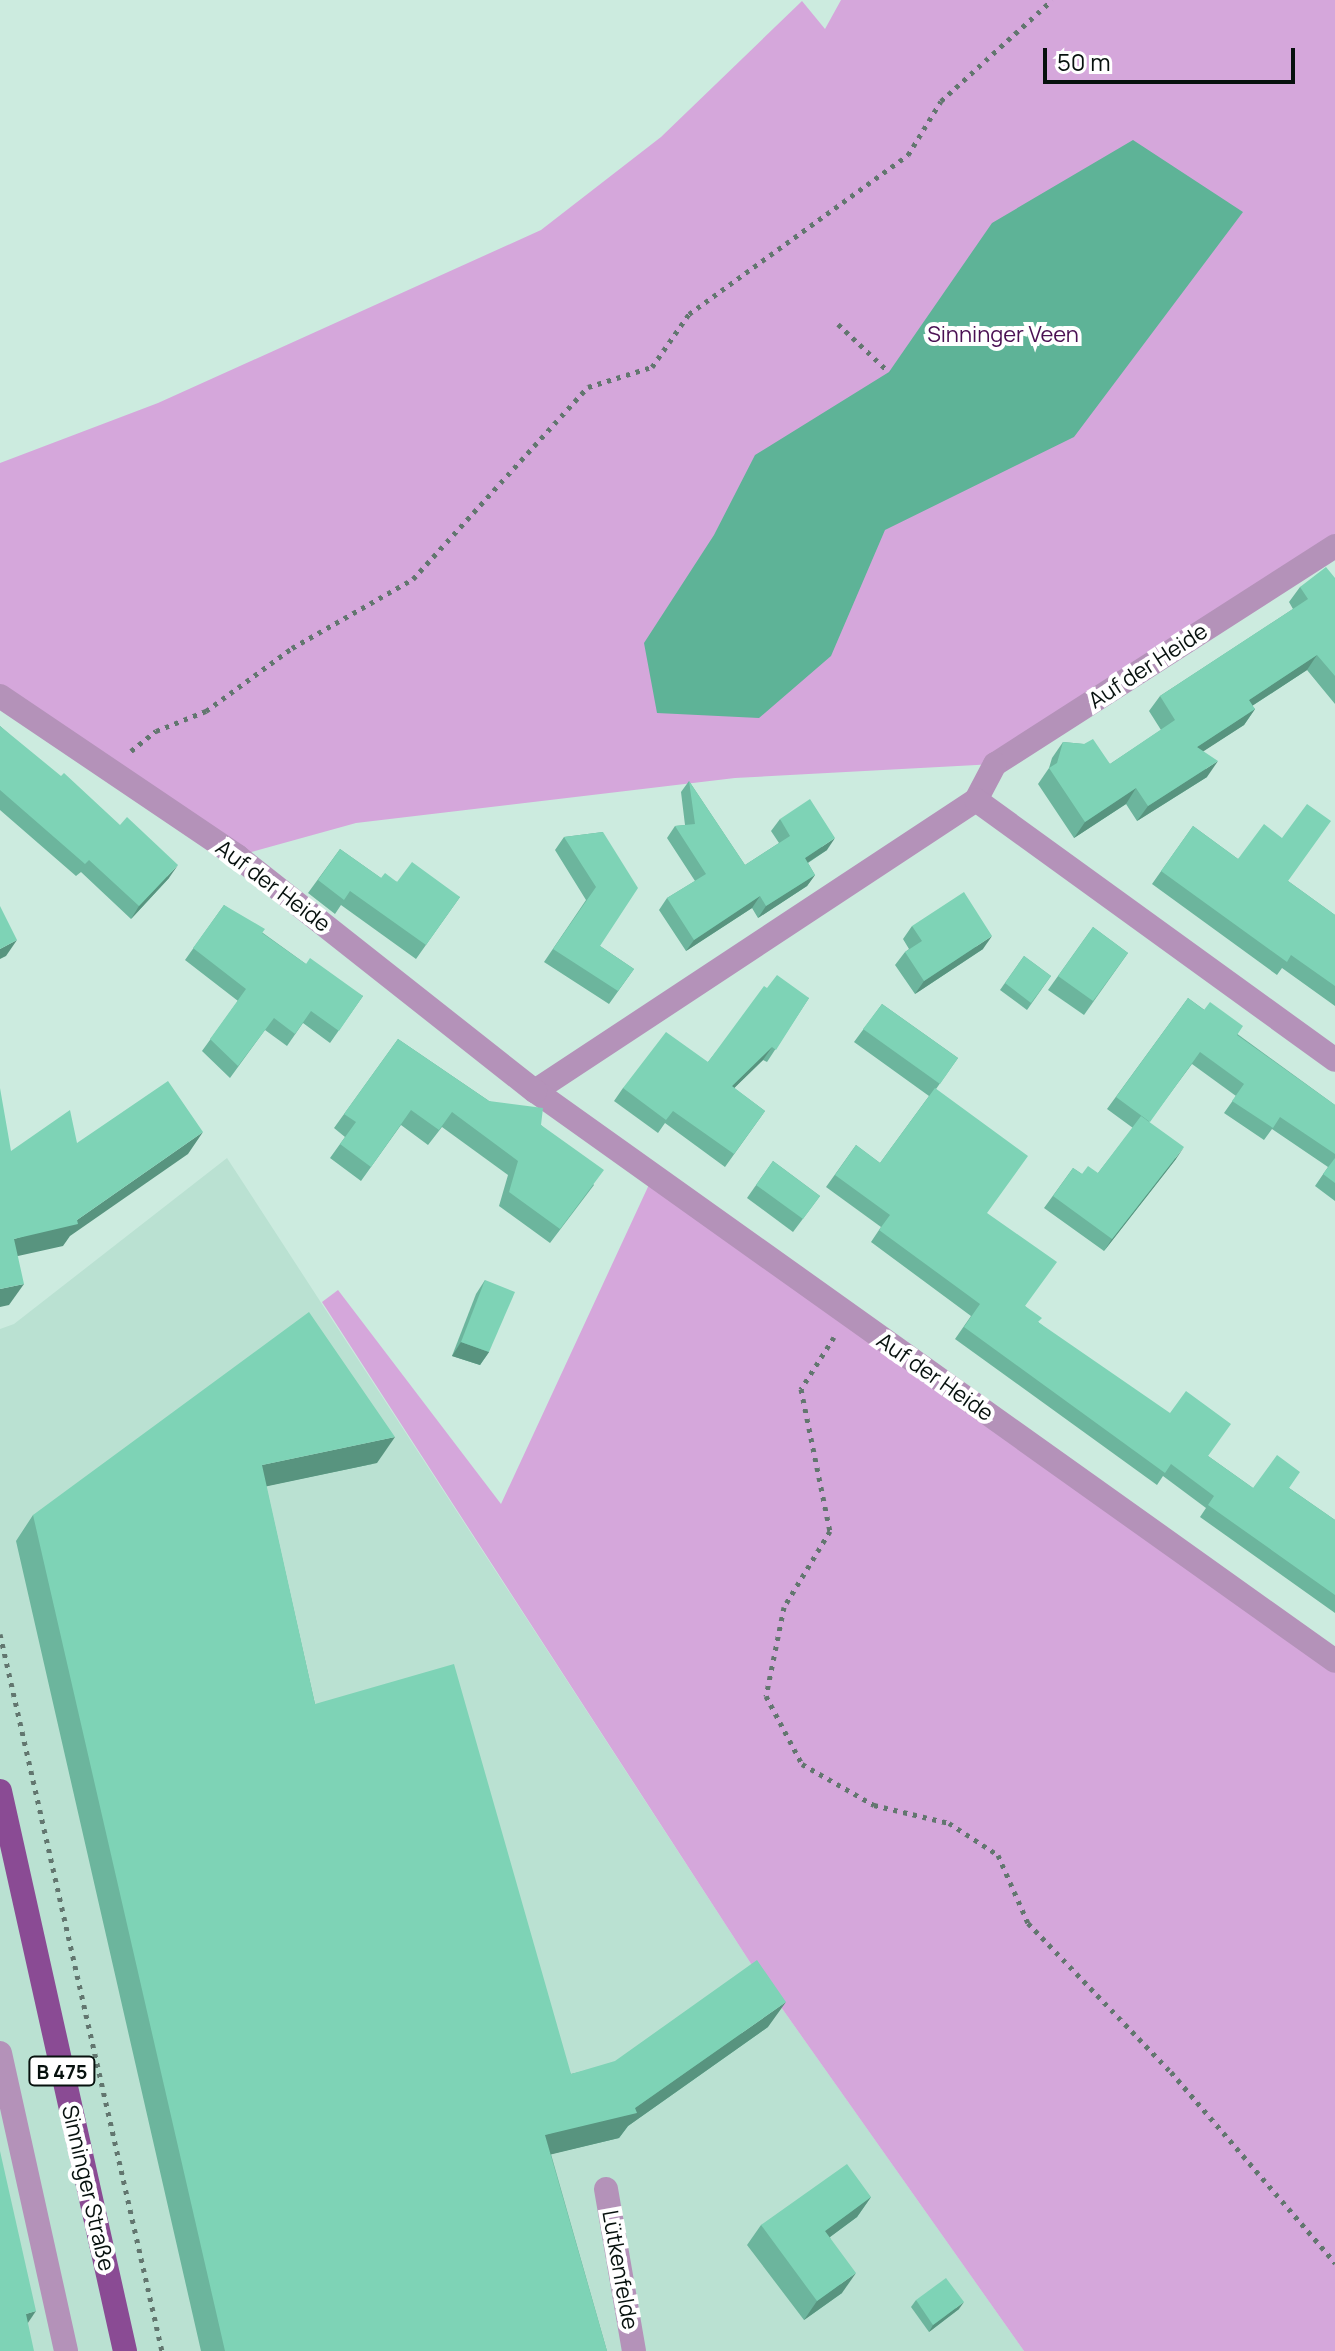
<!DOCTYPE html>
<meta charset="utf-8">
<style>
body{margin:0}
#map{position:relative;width:1335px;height:2351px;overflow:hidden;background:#ccebdf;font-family:Manrope,sans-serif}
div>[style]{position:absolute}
.built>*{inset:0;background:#bae1d2}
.green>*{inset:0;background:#d5a7db}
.water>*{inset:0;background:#5eb397}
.path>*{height:5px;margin-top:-2.5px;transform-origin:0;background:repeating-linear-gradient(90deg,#62766f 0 4px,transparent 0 10px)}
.minor>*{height:24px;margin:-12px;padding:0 12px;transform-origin:12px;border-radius:12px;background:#b492b9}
.major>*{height:24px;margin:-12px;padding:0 12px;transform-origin:12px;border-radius:12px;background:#8a4b94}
.wall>*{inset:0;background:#6cb59d}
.shaded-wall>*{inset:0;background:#58947f}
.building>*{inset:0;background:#7ed3b6}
span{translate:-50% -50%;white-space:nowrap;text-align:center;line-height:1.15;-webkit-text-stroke:8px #fff;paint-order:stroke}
.shield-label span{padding:2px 6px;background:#fff;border:2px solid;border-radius:6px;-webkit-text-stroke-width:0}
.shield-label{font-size:20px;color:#07110e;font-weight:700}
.park-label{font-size:22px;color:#4a1053}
.street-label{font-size:22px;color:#07110e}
.scale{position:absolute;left:1043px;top:48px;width:252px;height:36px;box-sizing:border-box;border:4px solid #07110e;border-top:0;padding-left:10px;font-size:24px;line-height:28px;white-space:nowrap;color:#07110e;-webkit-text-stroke:6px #fff;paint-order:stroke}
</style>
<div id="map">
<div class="built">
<div style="clip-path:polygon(227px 1158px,757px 1973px,1024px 2351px,0 2351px,0 1329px,14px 1324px)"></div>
</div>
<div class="green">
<div style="clip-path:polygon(841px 0,1335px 0,1335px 546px,995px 764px,735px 778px,356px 823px,237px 856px,0 696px,0 463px,158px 403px,541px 230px,661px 137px,802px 1px,825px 29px)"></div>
<div style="clip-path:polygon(653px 1176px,1335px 1661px,1335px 2351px,1024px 2351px,757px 1973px,322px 1302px,338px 1290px,501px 1504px)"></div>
</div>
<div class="water">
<div style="clip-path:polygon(1133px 140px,1243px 212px,1074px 437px,885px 530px,831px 656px,759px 718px,657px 713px,644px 643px,714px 535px,755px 455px,889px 372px,992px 223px)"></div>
</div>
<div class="path">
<div style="left:838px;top:324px;width:70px;rotate:43.3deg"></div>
<div style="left:131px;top:751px;width:32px;rotate:-39deg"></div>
<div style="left:156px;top:731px;width:54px;rotate:-21.8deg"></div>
<div style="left:206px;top:711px;width:107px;rotate:-36.2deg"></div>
<div style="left:292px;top:648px;width:139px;rotate:-29.7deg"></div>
<div style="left:413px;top:579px;width:260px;rotate:-47.7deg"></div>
<div style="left:588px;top:387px;width:67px;rotate:-17.4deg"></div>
<div style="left:652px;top:367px;width:65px;rotate:-55.1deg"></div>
<div style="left:689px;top:314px;width:271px;rotate:-36deg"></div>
<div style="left:908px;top:155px;width:63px;rotate:-58.6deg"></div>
<div style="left:941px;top:101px;width:150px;rotate:-42.3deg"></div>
<div style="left:834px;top:1337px;width:62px;rotate:122.4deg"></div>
<div style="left:801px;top:1389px;width:145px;rotate:78.5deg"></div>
<div style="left:830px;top:1531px;width:89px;rotate:121.2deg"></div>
<div style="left:784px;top:1607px;width:91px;rotate:101.4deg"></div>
<div style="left:766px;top:1696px;width:77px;rotate:62.1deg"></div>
<div style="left:802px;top:1764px;width:83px;rotate:29.7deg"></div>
<div style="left:874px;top:1805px;width:77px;rotate:13.5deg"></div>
<div style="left:949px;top:1823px;width:59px;rotate:33.1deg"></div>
<div style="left:998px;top:1855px;width:74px;rotate:66.2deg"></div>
<div style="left:1028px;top:1923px;width:207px;rotate:46.2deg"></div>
<div style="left:1171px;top:2072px;width:252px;rotate:49.3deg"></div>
<div style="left:0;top:1634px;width:735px;rotate:77.27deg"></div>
</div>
<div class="minor">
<div style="left:1335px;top:546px;width:404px;rotate:147.3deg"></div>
<div style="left:995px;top:764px;width:41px;rotate:117.8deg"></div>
<div style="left:976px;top:800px;width:528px;rotate:146.58deg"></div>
<div style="left:535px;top:1091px;width:982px;rotate:35.47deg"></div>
<div style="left:0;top:696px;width:286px;rotate:34deg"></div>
<div style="left:237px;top:856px;width:380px;rotate:38.3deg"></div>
<div style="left:976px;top:800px;width:443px;rotate:35.9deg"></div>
<div style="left:0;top:2053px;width:305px;rotate:77.5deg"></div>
<div style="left:606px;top:2189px;width:164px;rotate:80.2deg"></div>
</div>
<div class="major">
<div style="left:0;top:1791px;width:574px;rotate:77.42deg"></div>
</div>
<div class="wall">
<div style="clip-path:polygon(1335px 578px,1335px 704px,1307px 670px,1252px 706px,1255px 709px,1244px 725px,1203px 751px,1207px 777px,1137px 821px,1126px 804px,1074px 838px,1038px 784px,1049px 768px,1052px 758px,1063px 742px,1084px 744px,1110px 764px,1161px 730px,1149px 711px,1160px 696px,1293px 609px,1289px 602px,1300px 587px)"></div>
<div style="clip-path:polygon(0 726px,169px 878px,131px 919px,81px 872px,76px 876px,0 810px)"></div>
<div style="clip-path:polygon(689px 781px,745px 865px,779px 843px,771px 831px,780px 819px,827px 850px,808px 863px,815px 875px,807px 886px,758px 918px,752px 908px,686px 951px,659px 910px,667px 898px,695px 881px,667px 838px,675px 826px,685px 825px,681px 792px)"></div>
<div style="clip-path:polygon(1193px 826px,1238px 859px,1282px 838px,1288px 881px,1335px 915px,1335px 1006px,1282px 968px,1277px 975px,1152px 884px)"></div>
<div style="clip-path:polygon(603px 832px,600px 946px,634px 969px,609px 1004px,544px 962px,586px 900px,555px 850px,564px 837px)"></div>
<div style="clip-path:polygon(340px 849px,381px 878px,460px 897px,416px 959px,341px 905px,335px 914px,308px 893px)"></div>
<div style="clip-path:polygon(224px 905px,306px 964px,363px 996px,330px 1043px,303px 1023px,287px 1046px,265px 1030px,230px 1078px,202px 1051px,238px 1001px,185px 960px)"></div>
<div style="clip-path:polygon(912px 926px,983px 949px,915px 994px,895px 965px,905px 952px,909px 949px,903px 939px)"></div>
<div style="clip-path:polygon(1093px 927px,1128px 953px,1084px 1015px,1048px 990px)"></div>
<div style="clip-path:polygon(1024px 956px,1051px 976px,1027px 1010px,1000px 990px)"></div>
<div style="clip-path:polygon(767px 988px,809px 998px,767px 1062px,763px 1060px,734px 1088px,765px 1111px,725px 1167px,665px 1123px,658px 1133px,614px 1101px,623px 1088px,708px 1062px)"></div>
<div style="clip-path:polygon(1188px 998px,1335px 1105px,1335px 1201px,1315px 1186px,1328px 1167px,1272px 1129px,1264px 1140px,1224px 1113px,1236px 1096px,1192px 1064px,1149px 1122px,1176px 1159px,1104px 1251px,1044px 1208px,1073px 1168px,1082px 1174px,1098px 1173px,1133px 1128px,1107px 1109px)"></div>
<div style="clip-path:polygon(882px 1004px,958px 1058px,936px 1089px,1025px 1306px,1038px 1322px,1208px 1456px,1253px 1488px,1289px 1488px,1335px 1520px,1335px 1613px,1200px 1517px,1206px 1508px,1163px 1476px,1157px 1485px,955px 1339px,971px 1316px,871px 1242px,881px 1227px,826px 1187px,856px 1145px,880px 1163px,929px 1096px,854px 1042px)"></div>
<div style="clip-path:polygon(398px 1039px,489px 1101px,541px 1125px,594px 1185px,550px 1243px,499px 1206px,508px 1175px,442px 1127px,428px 1145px,401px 1125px,361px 1181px,330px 1158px,345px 1137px,334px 1128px)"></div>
<div style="clip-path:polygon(773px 1161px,820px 1196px,793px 1232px,747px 1198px)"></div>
<div style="clip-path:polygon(485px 1280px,489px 1352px,480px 1365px,452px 1356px,476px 1294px)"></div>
<div style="clip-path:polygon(377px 1463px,266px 1486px,315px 1704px,571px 2074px,768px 2027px,628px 2126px,619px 2138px,551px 2154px,607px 2351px,201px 2351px,16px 1541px,33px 1515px)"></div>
<div style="clip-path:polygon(871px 2197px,857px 2217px,830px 2237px,842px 2293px,804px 2320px,747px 2245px,761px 2225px)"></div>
<div style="clip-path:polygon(916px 2300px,959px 2309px,929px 2332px,911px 2307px)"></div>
</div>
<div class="shaded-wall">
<div style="clip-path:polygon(1317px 655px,1307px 670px,1238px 715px,1249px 700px)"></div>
<div style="clip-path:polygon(1255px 709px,1244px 725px,1187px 762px,1197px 747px)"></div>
<div style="clip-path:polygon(1218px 761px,1207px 777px,1137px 821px,1148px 806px)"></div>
<div style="clip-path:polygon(1136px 788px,1126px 804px,1074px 838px,1085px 822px)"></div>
<div style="clip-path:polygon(835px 838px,827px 850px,796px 870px,805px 858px)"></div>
<div style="clip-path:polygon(178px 865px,169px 878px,131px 919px,139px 906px)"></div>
<div style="clip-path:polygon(815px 875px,807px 886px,758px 918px,766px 906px)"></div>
<div style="clip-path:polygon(760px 896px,752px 908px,686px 951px,694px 940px)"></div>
<div style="clip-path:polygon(992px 936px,983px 949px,915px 994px,924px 981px)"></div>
<div style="clip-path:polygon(17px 940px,6px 956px,0 959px,0 949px)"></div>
<div style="clip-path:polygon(772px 1047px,763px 1060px,723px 1099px,732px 1086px)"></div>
<div style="clip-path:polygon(203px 1132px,188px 1154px,70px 1236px,63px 1246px,0 1260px,14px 1239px,77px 1220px)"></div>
<div style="clip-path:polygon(1184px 1147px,1176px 1159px,1104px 1251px,1112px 1239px)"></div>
<div style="clip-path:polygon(24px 1284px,9px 1305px,0 1307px,0 1289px)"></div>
<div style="clip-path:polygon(461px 1342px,489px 1352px,480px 1365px,452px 1356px)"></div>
<div style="clip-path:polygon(395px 1437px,377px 1463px,244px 1491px,262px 1465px)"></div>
<div style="clip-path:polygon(786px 2002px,768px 2027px,628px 2126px,619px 2138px,528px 2160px,545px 2135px,635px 2108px)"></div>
<div style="clip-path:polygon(871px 2197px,857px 2217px,811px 2251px,825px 2231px)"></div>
<div style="clip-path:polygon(856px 2273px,842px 2293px,804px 2320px,817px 2301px)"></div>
<div style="clip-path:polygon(964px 2302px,959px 2309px,929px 2332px,933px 2325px)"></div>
<div style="clip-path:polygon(36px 2311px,19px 2336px,26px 2314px)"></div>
</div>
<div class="building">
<div style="clip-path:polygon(1326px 567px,1335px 578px,1335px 676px,1317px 655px,1249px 700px,1255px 709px,1197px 747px,1218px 761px,1148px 806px,1136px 788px,1085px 822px,1049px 768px,1057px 763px,1063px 742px,1084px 744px,1093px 739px,1110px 764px,1175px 720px,1160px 696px,1308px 599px,1300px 587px)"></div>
<div style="clip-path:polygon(0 726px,61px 776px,64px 773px,120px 825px,127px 817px,178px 865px,139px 906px,89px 860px,85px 864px,0 790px)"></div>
<div style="clip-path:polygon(689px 781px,745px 865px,790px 836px,780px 819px,810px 799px,835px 838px,805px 858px,815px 875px,766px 906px,760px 896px,694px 940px,667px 898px,706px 874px,675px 826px,695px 824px)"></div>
<div style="clip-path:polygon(1307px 804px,1331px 821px,1288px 881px,1335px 915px,1335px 986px,1291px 955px,1287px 962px,1161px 871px,1193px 826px,1238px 859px,1264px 824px,1282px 838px)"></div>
<div style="clip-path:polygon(603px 832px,638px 888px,600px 946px,634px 969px,618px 991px,553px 949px,596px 887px,564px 837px)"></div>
<div style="clip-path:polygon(340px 849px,381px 878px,385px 873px,397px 882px,412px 862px,460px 897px,426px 945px,350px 891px,344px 900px,318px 880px)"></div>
<div style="clip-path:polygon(964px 892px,992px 936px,924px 981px,905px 952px,922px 941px,912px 926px)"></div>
<div style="clip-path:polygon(224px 905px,265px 929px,262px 933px,306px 964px,310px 958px,363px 996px,339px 1031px,311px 1011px,295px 1034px,274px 1018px,238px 1066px,210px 1039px,246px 989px,193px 948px)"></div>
<div style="clip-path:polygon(0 906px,17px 940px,0 949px)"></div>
<div style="clip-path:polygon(1093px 927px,1128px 953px,1093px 1001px,1058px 976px)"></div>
<div style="clip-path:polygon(1024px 956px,1051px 976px,1031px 1003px,1005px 983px)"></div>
<div style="clip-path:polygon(777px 975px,809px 998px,776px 1050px,772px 1047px,732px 1086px,765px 1111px,734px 1154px,673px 1111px,666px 1120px,623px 1088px,666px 1032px,708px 1062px,764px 986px,767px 988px)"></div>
<div style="clip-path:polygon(1188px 998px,1204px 1010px,1210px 1002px,1243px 1026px,1237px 1035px,1335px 1105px,1335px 1154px,1280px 1117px,1273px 1128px,1232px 1101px,1244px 1084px,1200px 1052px,1150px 1122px,1116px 1097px)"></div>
<div style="clip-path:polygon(882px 1004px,958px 1058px,940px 1084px,863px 1029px)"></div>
<div style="clip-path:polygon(398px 1039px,489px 1101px,543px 1108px,541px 1125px,604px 1170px,560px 1229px,509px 1192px,518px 1161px,452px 1112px,439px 1130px,411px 1110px,371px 1167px,340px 1144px,356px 1122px,344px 1114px)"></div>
<div style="clip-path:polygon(168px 1081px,203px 1132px,77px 1220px,78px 1224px,14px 1239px,24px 1284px,0 1289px,0 1088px,11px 1151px,70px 1110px,77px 1143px)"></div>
<div style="clip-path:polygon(935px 1088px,1028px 1156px,987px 1213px,1057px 1262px,1025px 1306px,1042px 1318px,1038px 1322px,1170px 1413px,1186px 1391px,1231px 1424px,1208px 1456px,1253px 1488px,1277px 1455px,1300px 1472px,1289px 1488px,1335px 1520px,1335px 1595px,1208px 1505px,1214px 1496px,1171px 1464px,1165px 1473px,964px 1327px,980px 1304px,879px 1230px,890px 1215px,835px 1175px,856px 1145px,880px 1163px)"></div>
<div style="clip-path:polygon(1141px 1116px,1184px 1147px,1112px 1239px,1053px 1196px,1073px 1168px,1082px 1174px,1088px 1166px,1098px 1173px)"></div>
<div style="clip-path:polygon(1335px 1158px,1335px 1183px,1323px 1174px)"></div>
<div style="clip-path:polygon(773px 1161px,820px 1196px,803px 1219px,756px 1185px)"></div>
<div style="clip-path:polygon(485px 1280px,515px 1292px,489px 1352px,461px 1342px)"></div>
<div style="clip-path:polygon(309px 1312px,395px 1437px,262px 1465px,315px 1704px,454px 1664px,571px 2074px,615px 2061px,757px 1960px,786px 2002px,635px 2108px,637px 2113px,545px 2135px,607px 2351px,225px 2351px,33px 1515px)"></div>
<div style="clip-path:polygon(0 2151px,36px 2311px,26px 2314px,34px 2351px,0 2351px)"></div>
<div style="clip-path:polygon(847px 2164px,871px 2197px,825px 2231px,856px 2273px,817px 2301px,761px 2225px)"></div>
<div style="clip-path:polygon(946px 2278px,964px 2302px,933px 2325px,916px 2300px)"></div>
</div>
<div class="shield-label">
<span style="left:62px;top:2071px">B 475</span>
</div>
<div class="park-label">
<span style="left:1003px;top:335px">Sinninger Veen</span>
</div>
<div class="street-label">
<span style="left:1148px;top:666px;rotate:-33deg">Auf der Heide</span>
<span style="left:273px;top:886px;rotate:37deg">Auf der Heide</span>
<span style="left:935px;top:1377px;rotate:35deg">Auf der Heide</span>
<span style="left:88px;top:2188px;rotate:77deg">Sinninger Straße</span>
<span style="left:620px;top:2270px;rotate:80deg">Lütkenfelde</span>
</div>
<div class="scale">50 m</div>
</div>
